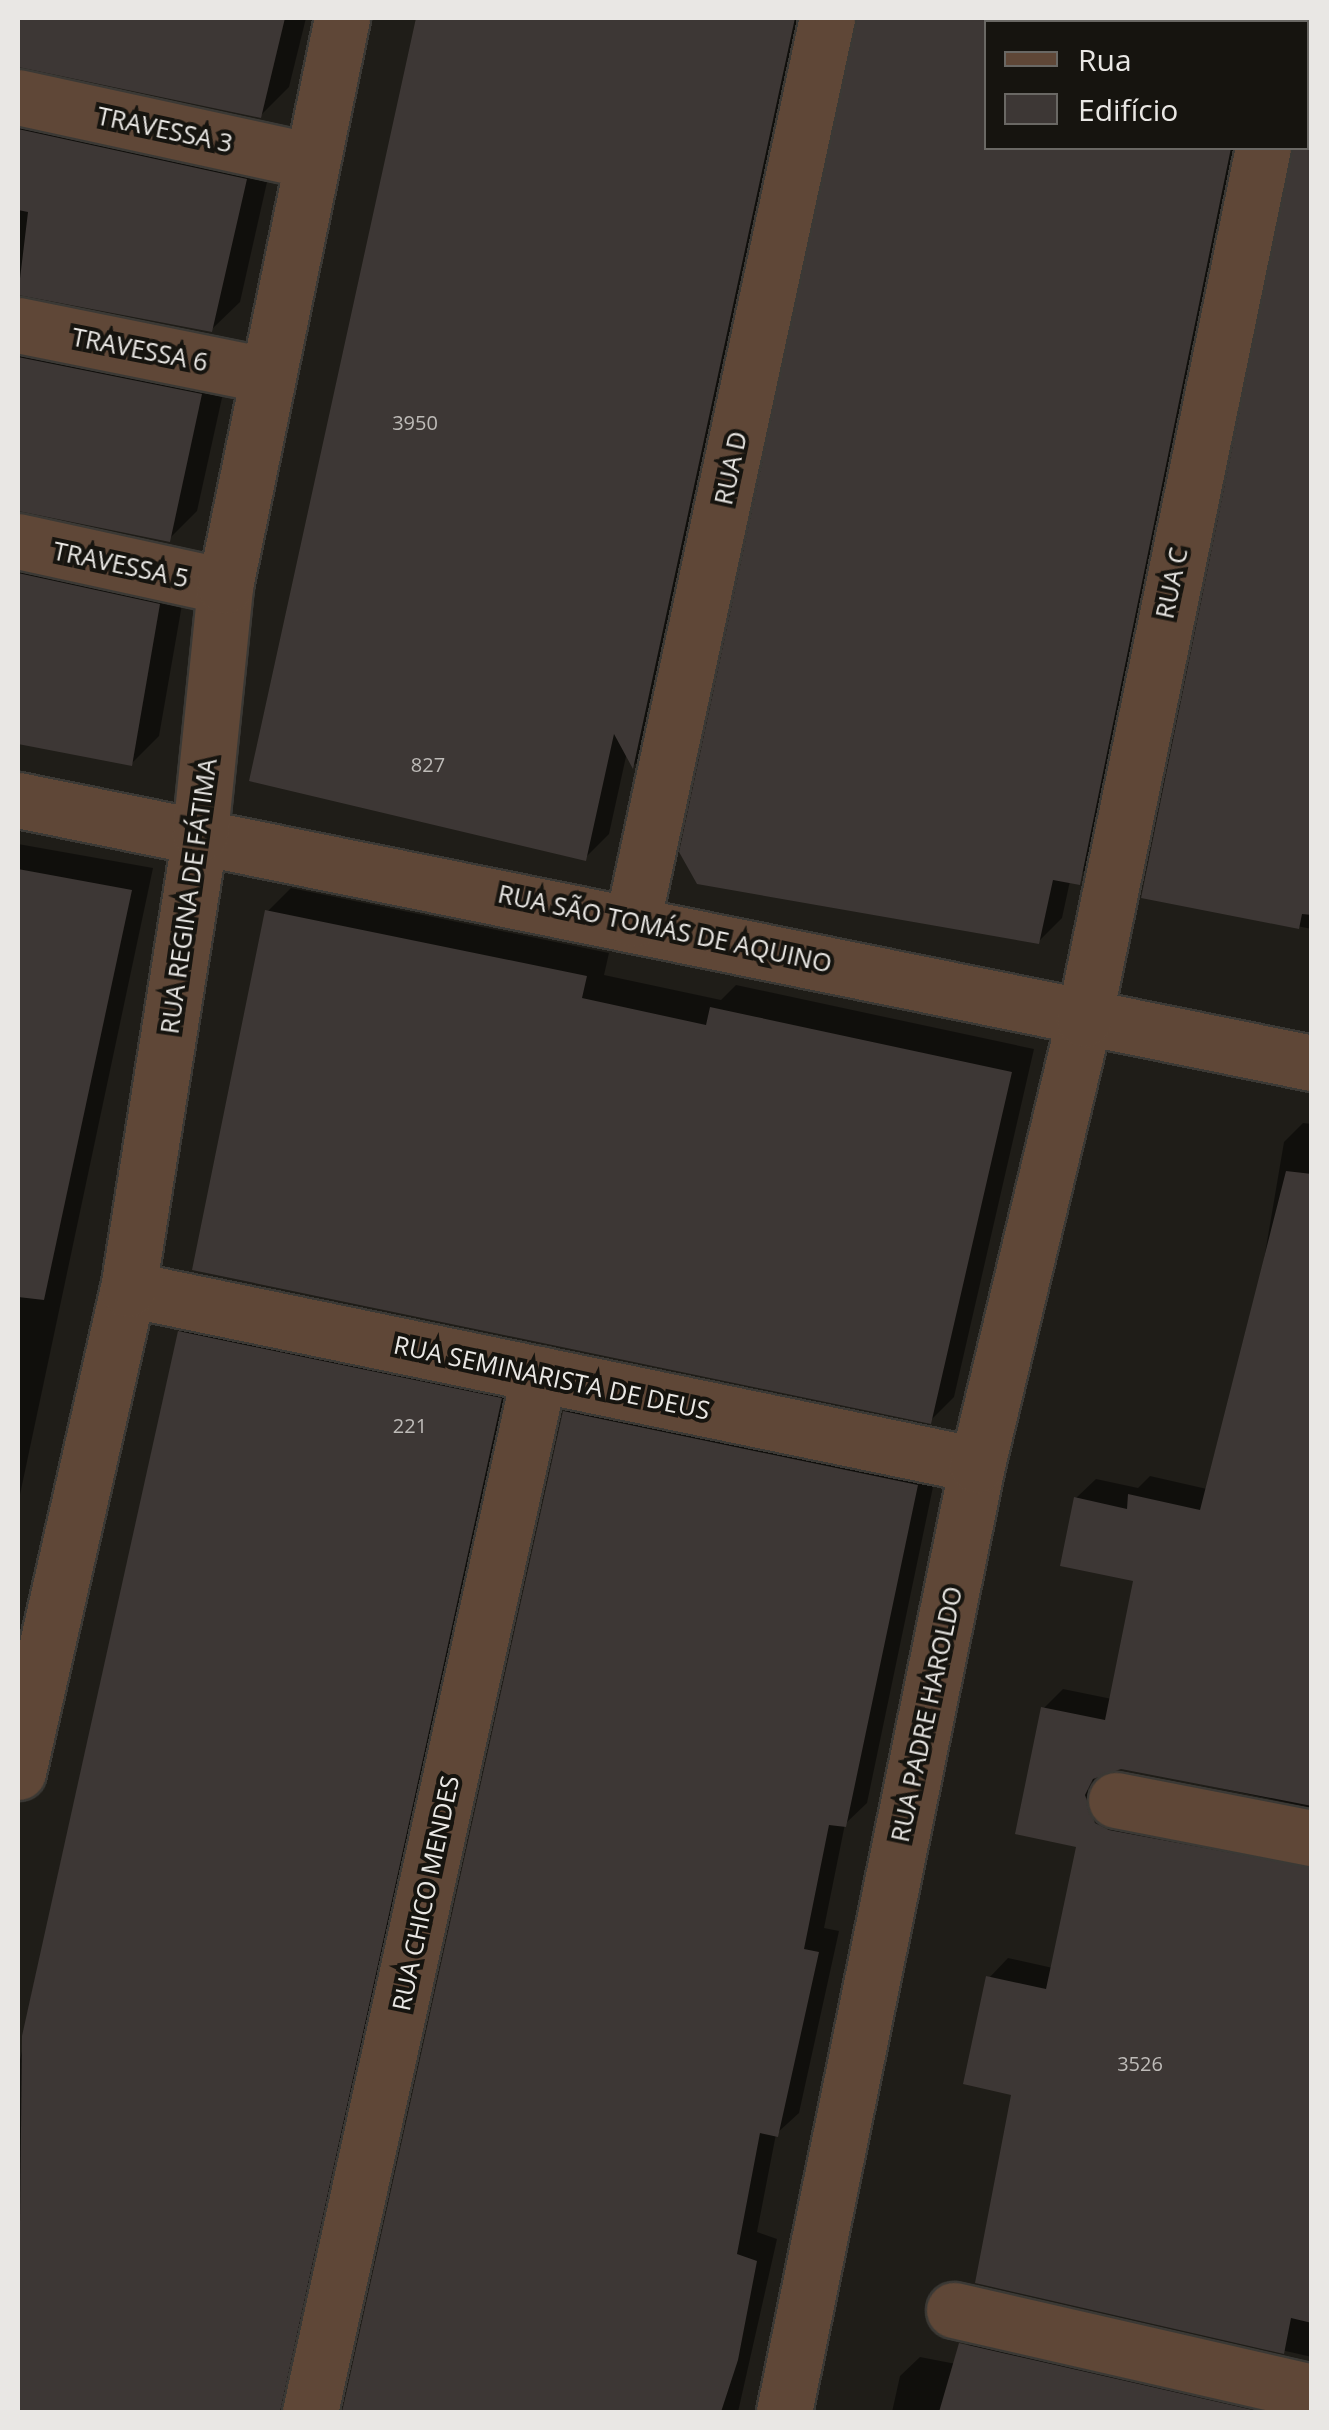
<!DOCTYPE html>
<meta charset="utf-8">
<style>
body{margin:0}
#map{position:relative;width:1329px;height:2430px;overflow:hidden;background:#1f1d18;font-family:"Open Sans",sans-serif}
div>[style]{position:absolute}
.shadow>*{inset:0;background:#0007}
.building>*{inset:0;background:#3d3735}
.roads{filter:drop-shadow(2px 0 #3b3935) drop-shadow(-2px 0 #3b3935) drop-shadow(0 2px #3b3935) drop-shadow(0 -2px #3b3935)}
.minor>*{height:55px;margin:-27.5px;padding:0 27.5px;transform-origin:27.5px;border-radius:27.5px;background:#5f4737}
span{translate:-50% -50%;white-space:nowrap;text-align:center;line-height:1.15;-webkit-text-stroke:8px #16140f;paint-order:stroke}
.number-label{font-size:20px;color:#bebbb8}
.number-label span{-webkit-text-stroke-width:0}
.street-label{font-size:25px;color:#e9e7e4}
.frame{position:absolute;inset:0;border:20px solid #e9e7e4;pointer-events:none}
.legend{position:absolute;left:984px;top:20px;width:325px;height:130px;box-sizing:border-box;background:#16140f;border:2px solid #6a6864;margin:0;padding:12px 18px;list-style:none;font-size:30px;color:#e9e7e4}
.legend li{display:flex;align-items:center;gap:20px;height:50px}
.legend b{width:50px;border:2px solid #6a6864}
</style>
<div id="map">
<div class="shadow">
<div style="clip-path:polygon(18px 18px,306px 18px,289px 87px,261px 115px,18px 66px)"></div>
<div style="clip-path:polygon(419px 18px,812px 18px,656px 743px,634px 765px,627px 752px,609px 834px,585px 858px,252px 779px)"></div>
<div style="clip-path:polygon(860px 18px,1292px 22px,986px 22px,986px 148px,1248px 148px,1102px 859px,1070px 881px,1062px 918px,1038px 942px)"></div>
<div style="clip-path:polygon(1306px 26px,1312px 27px,1312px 929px,1144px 896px,1296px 148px,1306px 148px)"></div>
<div style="clip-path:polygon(18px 72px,274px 151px,240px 302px,212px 329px,18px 294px)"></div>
<div style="clip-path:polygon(18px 301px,229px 366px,197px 511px,169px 539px,18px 510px)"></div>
<div style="clip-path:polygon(18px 516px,187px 576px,159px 736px,131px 764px,18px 743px)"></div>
<div style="clip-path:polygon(18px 844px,153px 868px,18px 1504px)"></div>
<div style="clip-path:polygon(291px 888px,609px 953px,604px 975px,721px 1000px,736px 985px,1034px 1049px,954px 1397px,930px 1421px,268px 911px)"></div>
<div style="clip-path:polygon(1303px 1123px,1312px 1124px,1312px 1808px,1122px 1767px,1103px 1773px,1114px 1804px,1312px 1847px,1312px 2357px,978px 2281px,1014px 2093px,989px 1978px,1008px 1958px,1053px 1968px,1078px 1845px,1044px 1708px,1063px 1689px,1112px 1699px,1136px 1580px,1076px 1498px,1096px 1479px,1138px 1488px,1150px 1476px,1207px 1489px,1273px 1334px,1252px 1330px,1284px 1142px)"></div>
<div style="clip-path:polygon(202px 1311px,522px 1377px,310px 2412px,18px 2412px,18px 2069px,180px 1333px)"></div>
<div style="clip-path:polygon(587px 1390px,938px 1463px,867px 1803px,845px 1824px,824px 1928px,839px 1931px,799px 2113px,776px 2134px,757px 2232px,777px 2239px,738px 2412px,344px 2412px,565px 1412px)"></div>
<div style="clip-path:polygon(981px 2325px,1312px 2412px,892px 2412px,900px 2376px,920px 2357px,956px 2364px)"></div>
</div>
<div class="building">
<div style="clip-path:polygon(18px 18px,285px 18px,261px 118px,18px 67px)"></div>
<div style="clip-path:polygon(416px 18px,795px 18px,633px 769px,614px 734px,586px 861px,249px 781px)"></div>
<div style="clip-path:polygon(857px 18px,986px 18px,986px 148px,1231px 148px,1080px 885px,1053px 880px,1039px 944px,697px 884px,679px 852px)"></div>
<div style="clip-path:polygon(18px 129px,247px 179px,212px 332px,18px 295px,28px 212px,18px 210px)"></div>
<div style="clip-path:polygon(1293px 148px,1312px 148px,1312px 915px,1302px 914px,1299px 929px,1141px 898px)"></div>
<div style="clip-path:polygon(18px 357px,202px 394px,170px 542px,18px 511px)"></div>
<div style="clip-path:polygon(18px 573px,160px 604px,132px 766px,18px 744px)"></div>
<div style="clip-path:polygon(18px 869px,132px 890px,44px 1300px,18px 1297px)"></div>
<div style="clip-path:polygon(265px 910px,587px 976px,582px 998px,706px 1025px,710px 1007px,1012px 1072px,931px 1424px,192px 1270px)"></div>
<div style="clip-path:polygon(1286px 1171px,1312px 1174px,1312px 1806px,1121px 1769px,1093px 1779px,1085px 1795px,1095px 1823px,1109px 1830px,1312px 1868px,1312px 2323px,1291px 2318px,1284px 2354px,975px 2283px,1011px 2095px,963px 2084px,986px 1976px,1046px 1989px,1076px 1847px,1015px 1834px,1041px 1707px,1105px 1720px,1133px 1581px,1060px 1566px,1074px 1497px,1127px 1509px,1128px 1494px,1200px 1510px)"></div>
<div style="clip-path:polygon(178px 1331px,502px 1398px,280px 2412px,18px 2412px,22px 2036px)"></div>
<div style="clip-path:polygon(563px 1411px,918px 1485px,846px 1827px,829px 1825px,804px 1949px,819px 1952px,778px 2137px,760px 2133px,737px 2254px,757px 2261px,738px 2360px,721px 2412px,342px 2412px)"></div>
<div style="clip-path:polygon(959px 2343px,1262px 2412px,939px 2412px)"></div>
</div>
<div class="roads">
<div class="minor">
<div style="left:1289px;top:22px;width:4px;rotate:-76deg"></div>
<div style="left:18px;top:97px;width:301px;rotate:12.3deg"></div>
<div style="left:18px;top:325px;width:249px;rotate:11.4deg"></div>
<div style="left:18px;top:541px;width:212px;rotate:12.3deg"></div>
<div style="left:18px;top:800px;width:1320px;rotate:11.49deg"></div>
<div style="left:633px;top:919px;width:922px;rotate:-77.85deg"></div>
<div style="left:128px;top:1289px;width:867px;rotate:11.71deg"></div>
<div style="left:18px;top:1772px;width:495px;rotate:-77.2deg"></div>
<div style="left:128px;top:1289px;width:462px;rotate:-81deg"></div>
<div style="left:200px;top:833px;width:248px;rotate:-84.2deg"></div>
<div style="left:225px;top:586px;width:580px;rotate:-78.36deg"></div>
<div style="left:1116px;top:1800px;width:200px;rotate:11deg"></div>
<div style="left:954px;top:2310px;width:367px;rotate:12.9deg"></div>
<div style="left:310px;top:2412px;width:1063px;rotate:-77.56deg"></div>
<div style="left:784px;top:2412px;width:966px;rotate:-78.48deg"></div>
<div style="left:977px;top:1465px;width:459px;rotate:-76.5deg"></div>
<div style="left:1084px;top:1019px;width:889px;rotate:-78.39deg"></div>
</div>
</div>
<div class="number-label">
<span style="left:415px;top:422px">3950</span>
<span style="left:428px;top:764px">827</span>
<span style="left:410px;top:1425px">221</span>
<span style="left:1140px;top:2063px">3526</span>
</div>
<div class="street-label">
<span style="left:165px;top:129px;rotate:12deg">TRAVESSA 3</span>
<span style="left:140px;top:349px;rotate:11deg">TRAVESSA 6</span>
<span style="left:730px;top:468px;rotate:-78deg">RUA D</span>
<span style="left:121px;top:564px;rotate:12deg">TRAVESSA 5</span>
<span style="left:1171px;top:583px;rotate:-78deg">RUA C</span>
<span style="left:188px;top:896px;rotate:-82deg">RUA REGINA DE FÁTIMA</span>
<span style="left:665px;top:928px;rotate:12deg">RUA SÃO TOMÁS DE AQUINO</span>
<span style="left:552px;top:1377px;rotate:12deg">RUA SEMINARISTA DE DEUS</span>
<span style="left:926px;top:1714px;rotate:-78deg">RUA PADRE HAROLDO</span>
<span style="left:425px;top:1893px;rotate:-78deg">RUA CHICO MENDES</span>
</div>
<div class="frame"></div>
<ul class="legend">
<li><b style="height:12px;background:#5f4737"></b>Rua</li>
<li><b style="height:28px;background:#3d3735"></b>Edifício</li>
</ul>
</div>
